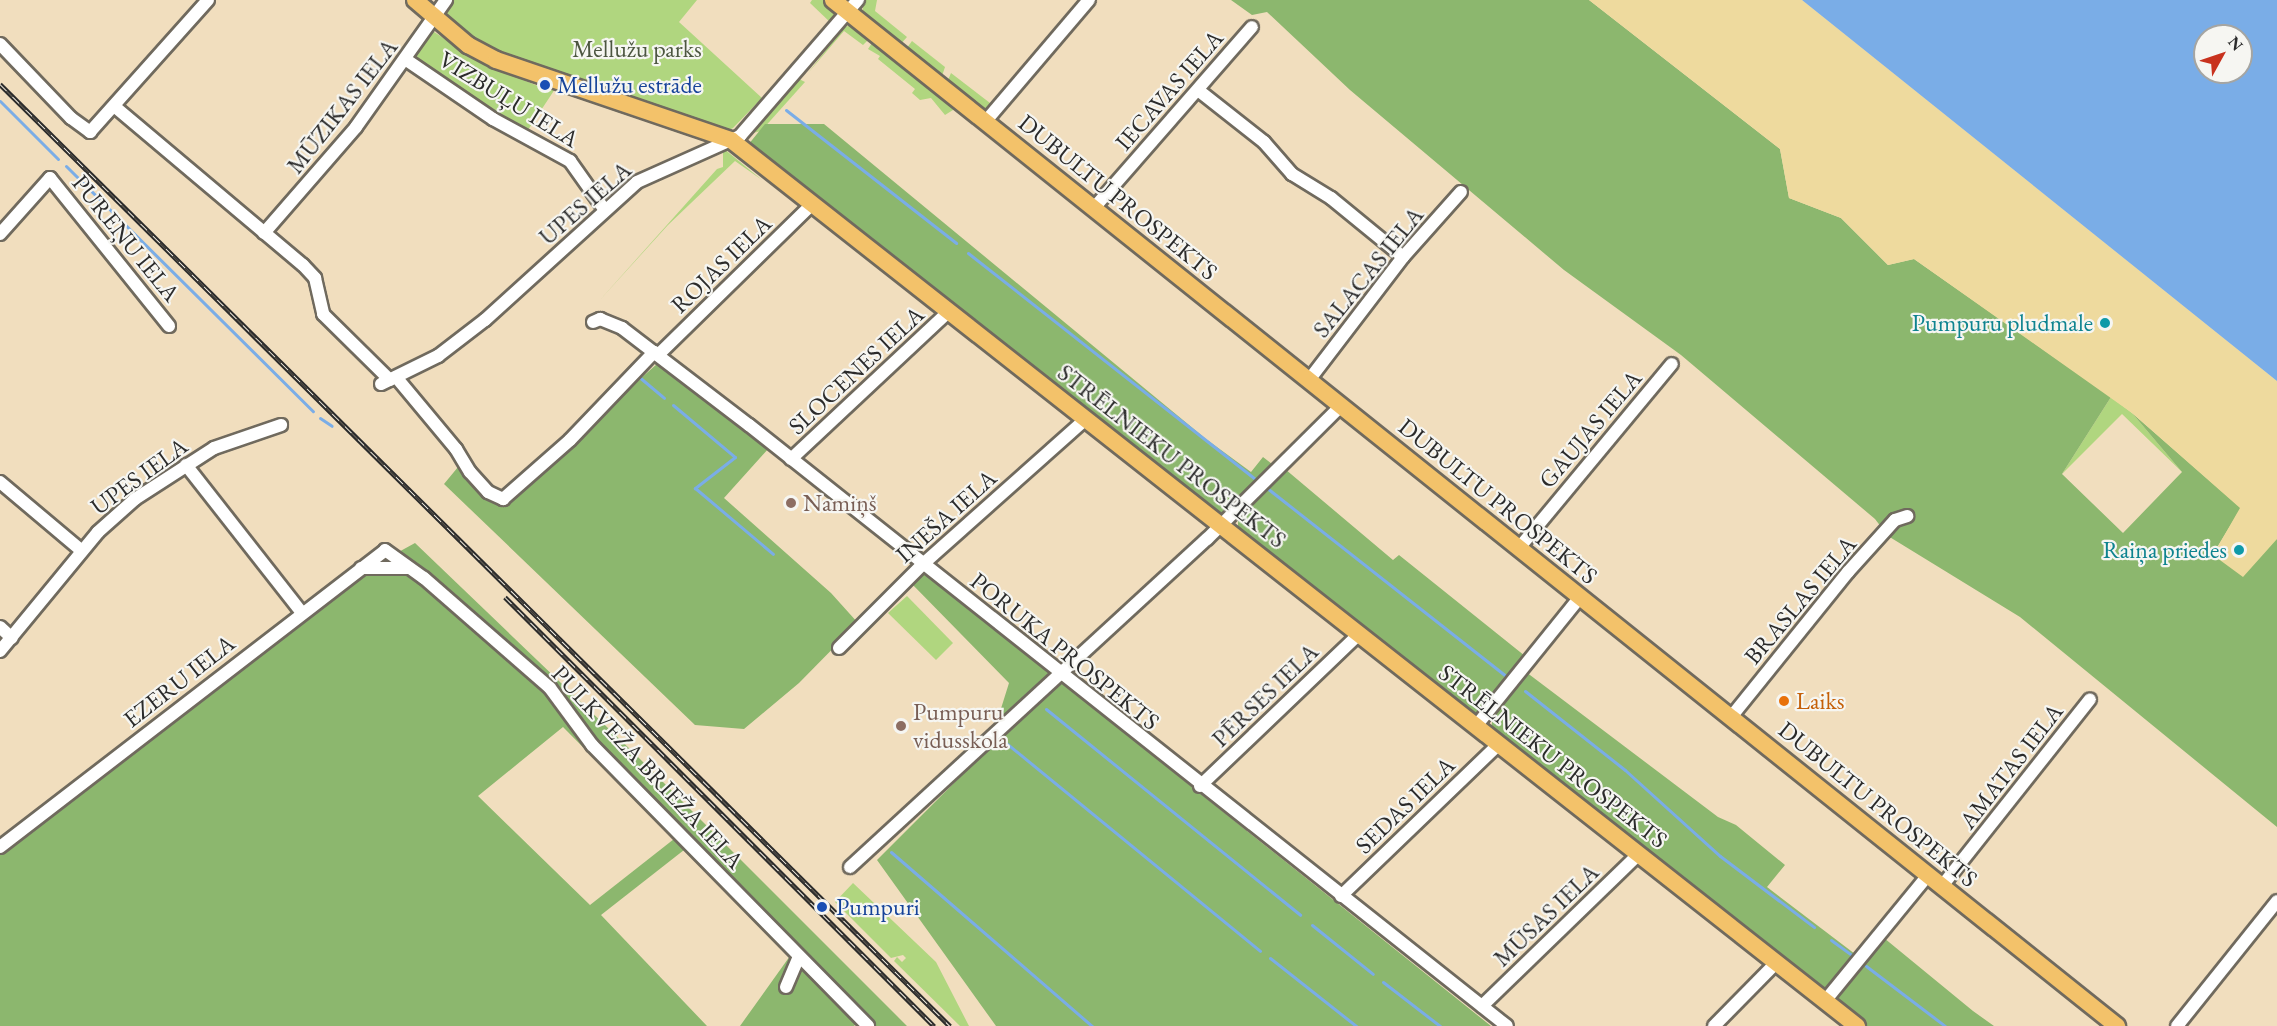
<!DOCTYPE html>
<meta charset="utf-8">
<style>
body{margin:0}
#map{position:relative;width:2277px;height:1026px;overflow:hidden;background:#f1debe;font-family:"EB Garamond",serif}
div>[style]{position:absolute}
.green>*{inset:0;background:#b0d67f}
.forest>*{inset:0;background:#8cb76e}
.sand>*{inset:0;background:#eeda9e}
.water>*{inset:0;background:#7aade7}
.stream>*{height:3px;margin:-1.5px;padding:0 1.5px;transform-origin:1.5px;border-radius:1.5px;background:#7aade7}
.roads{filter:drop-shadow(2px 0 #706a5e) drop-shadow(-2px 0 #706a5e) drop-shadow(0 2px #706a5e) drop-shadow(0 -2px #706a5e)}
.minor>*{height:12px;margin:-6px;padding:0 6px;transform-origin:6px;border-radius:6px;background:#fff}
.major>*{height:16px;margin:-8px;padding:0 8px;transform-origin:8px;border-radius:8px;background:#f3c26a}
.rail>*{height:5px;margin-top:-2.5px;transform-origin:0;background:repeating-linear-gradient(90deg,#f6f6f2 0 9px,#2b2b2b 0 18px);box-sizing:border-box;border-block:2px solid #2b2b2b}
.dots>*{width:16px;height:16px;translate:-50% -50%;box-sizing:border-box;border:3px solid #f6f6f2;border-radius:50%}
span{translate:-50% -50%;white-space:nowrap;text-align:center;line-height:1.15;-webkit-text-stroke:4.5px #f6f6f2;paint-order:stroke}
.park-label{font-size:24px;color:#4c5640}
.transit-label{font-size:24px;color:#164399}
.left{translate:0 -50%;text-align:left}
.street-label{font-size:24px;color:#2b2b2b}
.culture-label{font-size:24px;color:#0d838f}
.right{translate:-100% -50%;text-align:right}
.education-label{font-size:24px;color:#785e54}
.food-label{font-size:24px;color:#c56008}
.north{position:absolute;left:2193px;top:24px;width:60px;height:60px;box-sizing:border-box;background:#f6f6f2;border:2px solid #a5a5a2;border-radius:50%;rotate:50deg;font-size:16px;font-weight:700;line-height:24px;text-align:center;color:#2b2b2b}
.north::after{content:'';display:block;margin:auto;width:21px;height:27px;background:#c8321e;clip-path:polygon(50% 0,100% 100%,50% 72%,0 100%)}
</style>
<div id="map">
<div class="green">
<div style="clip-path:polygon(451px 0,697px 0,679px 22px,762px 98px,733px 128px,725px 132px,500px 56px,473px 41px,444px 17px)"></div>
<div style="clip-path:polygon(812px 0,823px 0,837px 12px,832px 24px,810px 3px)"></div>
<div style="clip-path:polygon(864px 0,877px 0,875px 11px,907px 37px,898px 47px,862px 15px)"></div>
<div style="clip-path:polygon(853px 25px,870px 38px,863px 45px,844px 31px,808px 73px,844px 27px)"></div>
<div style="clip-path:polygon(431px 30px,481px 62px,545px 89px,555px 89px,528px 130px,569px 156px,519px 129px,416px 63px,414px 56px)"></div>
<div style="clip-path:polygon(874px 40px,956px 106px,953px 110px,945px 115px,931px 98px,920px 100px,912px 93px,915px 89px,878px 59px,880px 56px,868px 49px)"></div>
<div style="clip-path:polygon(912px 41px,945px 67px,942px 76px,937px 78px,904px 52px)"></div>
<div style="clip-path:polygon(951px 73px,990px 103px,1013px 77px,1016px 80px,985px 112px,946px 85px)"></div>
<div style="clip-path:polygon(799px 79px,805px 82px,761px 131px,753px 133px)"></div>
<div style="clip-path:polygon(723px 148px,762px 180px,735px 161px,668px 225px,599px 301px,717px 169px,723px 167px)"></div>
<div style="clip-path:polygon(2111px 397px,2132px 413px,2182px 472px,2122px 414px,2062px 474px)"></div>
<div style="clip-path:polygon(907px 596px,953px 643px,936px 660px,888px 613px)"></div>
<div style="clip-path:polygon(853px 883px,936px 962px,969px 1026px,960px 1026px,894px 961px,897px 957px,902px 962px,906px 958px,903px 955px,891px 958px,835px 902px)"></div>
</div>
<div class="forest">
<div style="clip-path:polygon(1231px 0,1589px 0,1780px 149px,1789px 198px,1841px 218px,1888px 265px,1914px 259px,2111px 397px,2062px 474px,2123px 533px,2182px 472px,2132px 413px,2241px 508px,2213px 554px,2277px 539px,2277px 827px,2020px 617px,1888px 536px,1875px 519px,1681px 355px,1564px 270px,1350px 90px,1267px 12px,1252px 15px)"></div>
<div style="clip-path:polygon(765px 124px,824px 124px,1206px 439px,1251px 472px,1263px 457px,1272px 464px,1224px 514px,1218px 513px,748px 145px)"></div>
<div style="clip-path:polygon(657px 364px,769px 448px,724px 498px,831px 593px,858px 623px,799px 683px,744px 729px,695px 725px,444px 484px,463px 461px,503px 499px)"></div>
<div style="clip-path:polygon(1285px 469px,1393px 560px,1399px 555px,1525px 656px,1477px 714px,1473px 716px,1238px 532px,1238px 514px)"></div>
<div style="clip-path:polygon(evenodd,415px 543px,632px 751px,907px 1026px,862px 1026px,858px 1022px,854px 1026px,740px 1026px,790px 956px,684px 850px,601px 915px,707px 1026px,0 1026px,0 853px,353px 577px,415px 543px,563px 727px,674px 839px,590px 905px,478px 796px,563px 727px)"></div>
<div style="clip-path:polygon(920px 575px,927px 575px,1491px 1026px,996px 1026px,877px 860px,995px 742px,993px 734px,1009px 683px,911px 583px)"></div>
<div style="clip-path:polygon(1526px 672px,1718px 817px,1736px 825px,1785px 865px,1767px 887px,1855px 954px,1828px 990px,1821px 992px,1491px 731px,1493px 713px)"></div>
<div style="clip-path:polygon(1884px 938px,1973px 1011px,1994px 1026px,1867px 1026px,1835px 1001px,1842px 987px)"></div>
</div>
<div class="sand">
<div style="clip-path:polygon(1589px 0,1802px 0,2277px 381px,2277px 539px,2243px 577px,2213px 555px,2240px 508px,2132px 413px,1914px 259px,1888px 265px,1841px 218px,1789px 198px,1780px 149px)"></div>
</div>
<div class="water">
<div style="clip-path:polygon(evenodd,1802px 0,2277px 0,2277px 381px,1802px 0,2205px 36px,2241px 36px,2241px 72px,2205px 72px,2205px 36px)"></div>
</div>
<div class="stream">
<div style="left:0;top:101px;width:82px;rotate:45deg"></div>
<div style="left:786px;top:110px;width:216px;rotate:38deg"></div>
<div style="left:66px;top:166px;width:348px;rotate:44.8deg"></div>
<div style="left:968px;top:253px;width:367px;rotate:38.2deg"></div>
<div style="left:638px;top:376px;width:34px;rotate:40deg"></div>
<div style="left:673px;top:405px;width:81px;rotate:40deg"></div>
<div style="left:735px;top:457px;width:51px;rotate:142.2deg"></div>
<div style="left:695px;top:488px;width:102px;rotate:40.2deg"></div>
<div style="left:320px;top:418px;width:14px;rotate:34deg"></div>
<div style="left:1267px;top:488px;width:304px;rotate:38.2deg"></div>
<div style="left:1525px;top:691px;width:127px;rotate:38.3deg"></div>
<div style="left:1625px;top:770px;width:128px;rotate:42.2deg"></div>
<div style="left:1720px;top:856px;width:118px;rotate:37.1deg"></div>
<div style="left:1046px;top:709px;width:327px;rotate:39deg"></div>
<div style="left:1000px;top:738px;width:336px;rotate:39.3deg"></div>
<div style="left:891px;top:852px;width:266px;rotate:40.9deg"></div>
<div style="left:1312px;top:925px;width:78px;rotate:38.8deg"></div>
<div style="left:1831px;top:940px;width:27px;rotate:36deg"></div>
<div style="left:1270px;top:958px;width:110px;rotate:38.3deg"></div>
<div style="left:1866px;top:966px;width:99px;rotate:37.2deg"></div>
<div style="left:1383px;top:982px;width:72px;rotate:37.7deg"></div>
</div>
<div class="roads">
<div class="minor">
<div style="left:0;top:44px;width:103px;rotate:46.2deg"></div>
<div style="left:71px;top:118px;width:24px;rotate:36deg"></div>
<div style="left:90px;top:132px;width:177px;rotate:-48.2deg"></div>
<div style="left:405px;top:59px;width:107px;rotate:34.3deg"></div>
<div style="left:493px;top:119px;width:88px;rotate:28.6deg"></div>
<div style="left:570px;top:161px;width:59px;rotate:54.7deg"></div>
<div style="left:1198px;top:90px;width:84px;rotate:38.2deg"></div>
<div style="left:1264px;top:142px;width:43px;rotate:48.8deg"></div>
<div style="left:1292px;top:174px;width:46px;rotate:31.6deg"></div>
<div style="left:1331px;top:198px;width:93px;rotate:39.3deg"></div>
<div style="left:114px;top:106px;width:247px;rotate:40.1deg"></div>
<div style="left:303px;top:265px;width:18px;rotate:47deg"></div>
<div style="left:315px;top:278px;width:37px;rotate:77deg"></div>
<div style="left:323px;top:314px;width:94px;rotate:44.6deg"></div>
<div style="left:985px;top:122px;width:160px;rotate:-49.6deg"></div>
<div style="left:1094px;top:208px;width:240px;rotate:-48.9deg"></div>
<div style="left:264px;top:233px;width:140px;rotate:-49deg"></div>
<div style="left:356px;top:127px;width:156px;rotate:-54.7deg"></div>
<div style="left:0;top:234px;width:75px;rotate:-48.2deg"></div>
<div style="left:50px;top:178px;width:190px;rotate:51.2deg"></div>
<div style="left:593px;top:322px;width:8px;rotate:-23deg"></div>
<div style="left:600px;top:319px;width:24px;rotate:22deg"></div>
<div style="left:622px;top:328px;width:160px;rotate:37.4deg"></div>
<div style="left:749px;top:425px;width:967px;rotate:38.41deg"></div>
<div style="left:658px;top:355px;width:217px;rotate:-44.4deg"></div>
<div style="left:396px;top:377px;width:94px;rotate:50.2deg"></div>
<div style="left:456px;top:449px;width:27px;rotate:59deg"></div>
<div style="left:470px;top:472px;width:27px;rotate:48deg"></div>
<div style="left:488px;top:492px;width:17px;rotate:25deg"></div>
<div style="left:503px;top:499px;width:89px;rotate:-41.4deg"></div>
<div style="left:570px;top:440px;width:122px;rotate:-46.3deg"></div>
<div style="left:1309px;top:380px;width:155px;rotate:-52.6deg"></div>
<div style="left:1403px;top:257px;width:87px;rotate:-48.3deg"></div>
<div style="left:381px;top:384px;width:64px;rotate:-26.2deg"></div>
<div style="left:438px;top:356px;width:59px;rotate:-37.5deg"></div>
<div style="left:485px;top:320px;width:205px;rotate:-42.2deg"></div>
<div style="left:637px;top:182px;width:113px;rotate:-24.1deg"></div>
<div style="left:740px;top:136px;width:180px;rotate:-49.1deg"></div>
<div style="left:791px;top:459px;width:216px;rotate:-43.1deg"></div>
<div style="left:186px;top:465px;width:188px;rotate:51.9deg"></div>
<div style="left:0;top:482px;width:107px;rotate:40.1deg"></div>
<div style="left:1519px;top:548px;width:239px;rotate:-50.3deg"></div>
<div style="left:361px;top:568px;width:47px"></div>
<div style="left:0;top:627px;width:16px;rotate:43deg"></div>
<div style="left:839px;top:648px;width:119px;rotate:-45deg"></div>
<div style="left:923px;top:564px;width:218px;rotate:-41.7deg"></div>
<div style="left:0;top:651px;width:154px;rotate:-50.5deg"></div>
<div style="left:98px;top:532px;width:50px;rotate:-41.7deg"></div>
<div style="left:135px;top:499px;width:94px;rotate:-32.8deg"></div>
<div style="left:214px;top:448px;width:71px;rotate:-18.9deg"></div>
<div style="left:1731px;top:717px;width:186px;rotate:-51.1deg"></div>
<div style="left:1848px;top:572px;width:70px;rotate:-47.9deg"></div>
<div style="left:1895px;top:520px;width:13px;rotate:-18deg"></div>
<div style="left:1476px;top:726px;width:166px;rotate:-51.1deg"></div>
<div style="left:1200px;top:786px;width:220px;rotate:-43.7deg"></div>
<div style="left:0;top:847px;width:486px;rotate:-37.6deg"></div>
<div style="left:385px;top:550px;width:48px;rotate:35.7deg"></div>
<div style="left:424px;top:578px;width:167px;rotate:41.1deg"></div>
<div style="left:550px;top:688px;width:71px;rotate:53.6deg"></div>
<div style="left:592px;top:745px;width:394px;rotate:45.5deg"></div>
<div style="left:850px;top:867px;width:485px;rotate:-42.6deg"></div>
<div style="left:1207px;top:539px;width:189px;rotate:-44.8deg"></div>
<div style="left:1942px;top:886px;width:238px;rotate:-51.6deg"></div>
<div style="left:1341px;top:896px;width:219px;rotate:-43.9deg"></div>
<div style="left:786px;top:987px;width:33px;rotate:-67deg"></div>
<div style="left:1825px;top:1001px;width:163px;rotate:-50.7deg"></div>
<div style="left:1482px;top:1006px;width:219px;rotate:-44.1deg"></div>
<div style="left:1714px;top:1026px;width:88px;rotate:-45.5deg"></div>
<div style="left:2177px;top:1026px;width:160px;rotate:-51.3deg"></div>
</div>
<div class="major">
<div style="left:415px;top:0;width:70px;rotate:40.3deg"></div>
<div style="left:468px;top:45px;width:32px;rotate:28deg"></div>
<div style="left:496px;top:60px;width:248px;rotate:18.8deg"></div>
<div style="left:731px;top:140px;width:1433px;rotate:38.2deg"></div>
<div style="left:833px;top:0;width:1644px;rotate:38.63deg"></div>
</div>
</div>
<div class="rail">
<div style="left:0;top:84px;width:1338px;rotate:44.76deg"></div>
<div style="left:505px;top:597px;width:607px;rotate:45deg"></div>
</div>
<div class="dots">
<div style="left:545px;top:85px;background:#1a4fb4"></div>
<div style="left:2105px;top:323px;background:#0f9aa8"></div>
<div style="left:791px;top:503px;background:#8d6e63"></div>
<div style="left:2239px;top:550px;background:#0f9aa8"></div>
<div style="left:1784px;top:701px;background:#e8710a"></div>
<div style="left:901px;top:726px;background:#8d6e63"></div>
<div style="left:822px;top:907px;background:#1a4fb4"></div>
</div>
<div class="park-label">
<span style="left:637px;top:49px">Mellužu parks</span>
</div>
<div class="transit-label">
<span class="left" style="left:557px;top:85px">Mellužu estrāde</span>
<span class="left" style="left:836px;top:907px">Pumpuri</span>
</div>
<div class="street-label">
<span style="left:1169px;top:90px;rotate:-49deg">IECAVAS IELA</span>
<span style="left:509px;top:99px;rotate:32deg">VIZBUĻU IELA</span>
<span style="left:342px;top:106px;rotate:-52deg">MŪZIKAS IELA</span>
<span style="left:1118px;top:197px;rotate:39deg">DUBULTU PROSPEKTS</span>
<span style="left:585px;top:203px;rotate:-41deg">UPES IELA</span>
<span style="left:126px;top:238px;rotate:51deg">PUREŅU IELA</span>
<span style="left:721px;top:264px;rotate:-44deg">ROJAS IELA</span>
<span style="left:1368px;top:272px;rotate:-51deg">SALACAS IELA</span>
<span style="left:856px;top:370px;rotate:-43deg">SLOCENES IELA</span>
<span style="left:1590px;top:429px;rotate:-50deg">GAUJAS IELA</span>
<span style="left:1172px;top:456px;rotate:38deg">STRĒLNIEKU PROSPEKTS</span>
<span style="left:139px;top:476px;rotate:-36deg">UPES IELA</span>
<span style="left:1498px;top:501px;rotate:39deg">DUBULTU PROSPEKTS</span>
<span style="left:946px;top:516px;rotate:-42deg">INEŠA IELA</span>
<span style="left:1800px;top:600px;rotate:-50deg">BRASLAS IELA</span>
<span style="left:1065px;top:651px;rotate:39deg">PORUKA PROSPEKTS</span>
<span style="left:179px;top:681px;rotate:-38deg">EZERU IELA</span>
<span style="left:1265px;top:695px;rotate:-44deg">PĒRSES IELA</span>
<span style="left:1553px;top:756px;rotate:38deg">STRĒLNIEKU PROSPEKTS</span>
<span style="left:2011px;top:766px;rotate:-52deg">AMATAS IELA</span>
<span style="left:648px;top:767px;rotate:47deg">PULKVEŽA BRIEŽA IELA</span>
<span style="left:1878px;top:804px;rotate:39deg">DUBULTU PROSPEKTS</span>
<span style="left:1405px;top:805px;rotate:-44deg">SEDAS IELA</span>
<span style="left:1546px;top:915px;rotate:-44deg">MŪSAS IELA</span>
</div>
<div class="culture-label">
<span class="right" style="left:2093px;top:323px">Pumpuru pludmale</span>
<span class="right" style="left:2227px;top:550px">Raiņa priedes</span>
</div>
<div class="education-label">
<span class="left" style="left:803px;top:503px">Namiņš</span>
<span class="left" style="left:913px;top:726px">Pumpuru<br>vidusskola</span>
</div>
<div class="food-label">
<span class="left" style="left:1796px;top:701px">Laiks</span>
</div>
<div class="north">N</div>
</div>
